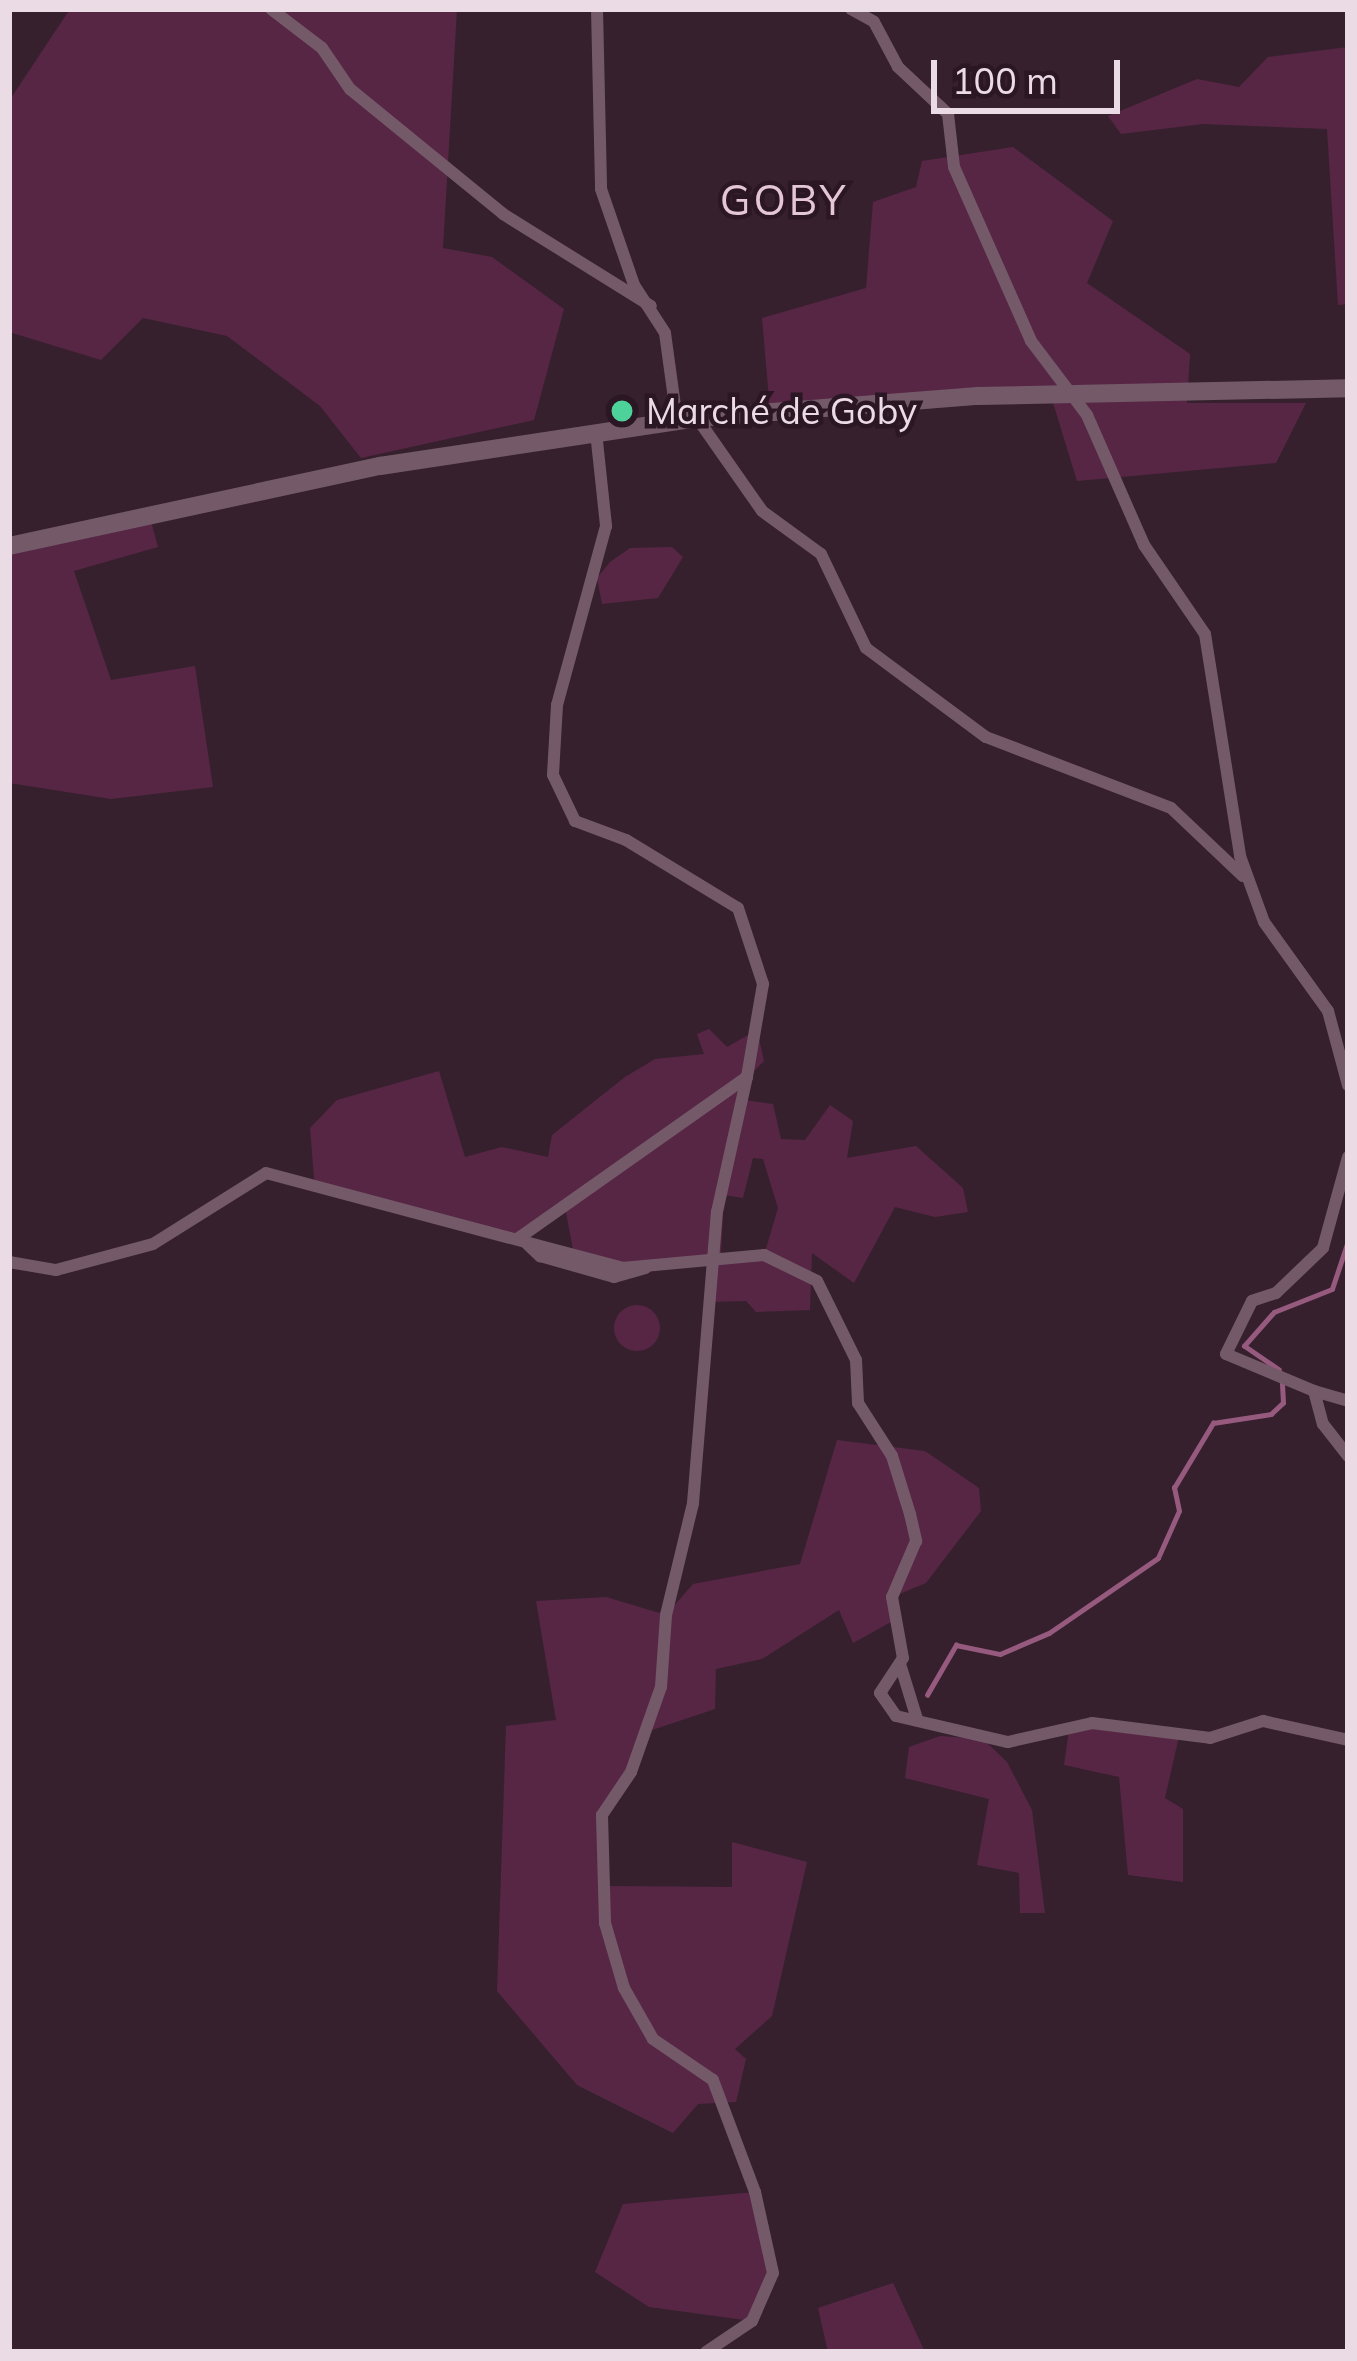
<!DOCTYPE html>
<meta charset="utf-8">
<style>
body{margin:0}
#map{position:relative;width:1357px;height:2361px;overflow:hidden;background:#36202d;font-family:Mulish,sans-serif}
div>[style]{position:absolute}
.green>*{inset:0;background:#572645}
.round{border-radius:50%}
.stream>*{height:4.5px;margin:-2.25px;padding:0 2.25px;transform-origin:2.25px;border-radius:2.25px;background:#975a7f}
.minor>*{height:12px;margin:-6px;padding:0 6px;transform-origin:6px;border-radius:6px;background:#745a69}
.secondary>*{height:18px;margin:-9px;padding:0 9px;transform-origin:9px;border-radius:9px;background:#745a69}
.dots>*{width:33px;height:33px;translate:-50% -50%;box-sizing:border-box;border:6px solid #2b1623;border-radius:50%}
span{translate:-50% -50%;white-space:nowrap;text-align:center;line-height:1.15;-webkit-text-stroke:9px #2b1623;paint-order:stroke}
.poi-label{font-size:36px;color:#ebdbe4}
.left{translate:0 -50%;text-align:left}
.quarter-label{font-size:42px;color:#e4c6d7;letter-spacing:3px}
.frame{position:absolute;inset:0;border:12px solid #ebdbe4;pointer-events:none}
.scale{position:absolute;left:931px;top:60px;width:189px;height:54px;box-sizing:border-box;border:6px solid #ebdbe4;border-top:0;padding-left:15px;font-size:36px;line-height:42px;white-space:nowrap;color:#ebdbe4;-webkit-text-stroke:9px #2b1623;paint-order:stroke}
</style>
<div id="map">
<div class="green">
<div style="clip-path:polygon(70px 9px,457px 9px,443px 248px,492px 257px,564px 309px,534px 420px,361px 458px,320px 406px,227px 336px,143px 318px,101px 360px,9px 332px,9px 101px)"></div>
<div style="clip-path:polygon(1348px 47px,1348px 304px,1338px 305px,1327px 129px,1203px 124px,1121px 134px,1108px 116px,1197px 79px,1239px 87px,1268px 57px)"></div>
<div style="clip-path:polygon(1013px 147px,1113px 221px,1087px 283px,1190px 354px,1187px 403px,1306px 403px,1276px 463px,1077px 481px,1050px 393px,770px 411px,762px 318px,866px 288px,873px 202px,916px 187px,922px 161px)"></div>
<div style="clip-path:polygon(149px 514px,158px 547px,74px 571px,111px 680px,195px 666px,213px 787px,111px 799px,9px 783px,9px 546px)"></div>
<div style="clip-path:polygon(672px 547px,683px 557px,658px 598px,602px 604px,597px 578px,610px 562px,630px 548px)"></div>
<div style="clip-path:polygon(evenodd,709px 1029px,727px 1047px,757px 1030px,764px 1061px,748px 1077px,744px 1100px,773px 1104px,781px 1139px,805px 1140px,830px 1105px,853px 1121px,847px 1158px,916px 1146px,963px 1188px,968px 1212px,935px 1217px,895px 1207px,854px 1283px,812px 1253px,810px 1310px,756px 1312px,746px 1301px,710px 1302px,714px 1261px,622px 1268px,574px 1254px,565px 1208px,520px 1237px,315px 1190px,310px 1128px,337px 1100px,439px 1071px,465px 1157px,502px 1147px,548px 1157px,552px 1135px,625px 1077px,655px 1059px,704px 1054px,697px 1034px,709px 1029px,753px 1158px,763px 1159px,778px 1208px,765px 1252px,721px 1253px,724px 1195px,743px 1198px,753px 1158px)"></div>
<div class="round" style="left:614px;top:1305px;width:46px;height:46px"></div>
<div style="clip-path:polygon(837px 1440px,925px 1451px,979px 1488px,981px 1511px,926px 1583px,892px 1597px,891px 1622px,853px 1643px,839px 1610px,762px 1659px,716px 1669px,715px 1709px,646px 1732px,606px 1806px,606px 1886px,732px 1887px,732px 1842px,807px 1862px,772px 2016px,735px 2049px,746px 2059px,736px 2102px,698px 2104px,673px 2133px,577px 2085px,497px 1991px,506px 1726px,556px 1720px,536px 1601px,606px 1597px,666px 1615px,693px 1584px,800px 1564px)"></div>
<div style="clip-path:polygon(1092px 1723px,1180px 1732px,1165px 1798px,1183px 1809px,1183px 1882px,1128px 1875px,1119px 1777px,1064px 1765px,1069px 1730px)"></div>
<div style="clip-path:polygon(940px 1736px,983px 1739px,1007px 1762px,1032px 1810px,1045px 1913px,1020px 1913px,1019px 1873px,977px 1865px,989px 1799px,905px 1778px,909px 1747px)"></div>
<div style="clip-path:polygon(755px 2192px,773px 2273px,752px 2321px,649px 2307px,595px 2272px,623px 2204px)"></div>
<div style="clip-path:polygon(893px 2283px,925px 2352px,828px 2352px,818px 2308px)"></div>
</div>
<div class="stream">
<div style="left:1279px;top:1370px;width:42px;rotate:-145.6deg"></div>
<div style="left:1244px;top:1346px;width:45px;rotate:-48.6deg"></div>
<div style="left:1274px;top:1312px;width:62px;rotate:-21.6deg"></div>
<div style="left:1332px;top:1289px;width:51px;rotate:-71.6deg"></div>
<div style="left:927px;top:1695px;width:58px;rotate:-59.9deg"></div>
<div style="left:956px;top:1645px;width:45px;rotate:11.6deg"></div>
<div style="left:1000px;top:1654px;width:53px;rotate:-23.2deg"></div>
<div style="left:1049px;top:1633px;width:132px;rotate:-34.5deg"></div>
<div style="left:1158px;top:1558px;width:51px;rotate:-65.9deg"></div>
<div style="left:1179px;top:1511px;width:24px;rotate:-102deg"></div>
<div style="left:1174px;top:1488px;width:76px;rotate:-59deg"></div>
<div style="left:1213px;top:1423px;width:59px;rotate:-8.8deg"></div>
<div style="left:1271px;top:1414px;width:16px;rotate:-43deg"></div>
<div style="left:1283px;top:1403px;width:22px;rotate:-93deg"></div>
</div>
<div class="minor">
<div style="left:271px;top:9px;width:64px;rotate:37.4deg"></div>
<div style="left:322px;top:48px;width:50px;rotate:55.7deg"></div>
<div style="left:350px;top:89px;width:198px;rotate:39.2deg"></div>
<div style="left:503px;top:214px;width:174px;rotate:31.9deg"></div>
<div style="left:597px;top:9px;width:180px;rotate:88.7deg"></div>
<div style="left:601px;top:189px;width:102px;rotate:71deg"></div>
<div style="left:634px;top:285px;width:57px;rotate:57.1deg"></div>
<div style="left:665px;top:333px;width:89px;rotate:82.2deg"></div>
<div style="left:851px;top:9px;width:26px;rotate:29deg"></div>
<div style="left:874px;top:22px;width:51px;rotate:61.9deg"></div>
<div style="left:898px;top:67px;width:69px;rotate:43.2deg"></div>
<div style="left:948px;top:114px;width:53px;rotate:83.5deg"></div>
<div style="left:954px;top:167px;width:190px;rotate:66.1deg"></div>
<div style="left:1031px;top:341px;width:93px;rotate:52.9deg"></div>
<div style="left:1087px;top:415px;width:142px;rotate:66.3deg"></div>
<div style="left:1144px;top:545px;width:108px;rotate:55.6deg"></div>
<div style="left:1205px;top:634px;width:225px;rotate:81deg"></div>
<div style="left:1240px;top:856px;width:70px;rotate:70deg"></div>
<div style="left:1264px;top:922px;width:110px;rotate:54.3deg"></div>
<div style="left:1328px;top:1011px;width:77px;rotate:74.9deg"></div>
<div style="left:697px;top:418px;width:113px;rotate:55deg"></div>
<div style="left:762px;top:511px;width:73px;rotate:36.1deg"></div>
<div style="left:821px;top:554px;width:104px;rotate:64.4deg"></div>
<div style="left:866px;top:648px;width:149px;rotate:36.6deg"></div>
<div style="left:986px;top:737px;width:198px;rotate:21deg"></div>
<div style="left:1171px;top:808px;width:99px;rotate:43.4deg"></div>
<div style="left:596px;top:432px;width:95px;rotate:83.9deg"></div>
<div style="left:606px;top:526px;width:186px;rotate:105.3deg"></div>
<div style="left:557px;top:705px;width:70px;rotate:93.3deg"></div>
<div style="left:553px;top:775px;width:51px;rotate:64.4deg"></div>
<div style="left:575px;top:821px;width:54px;rotate:20.4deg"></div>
<div style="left:626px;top:840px;width:131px;rotate:31.3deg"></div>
<div style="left:738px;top:908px;width:80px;rotate:71.8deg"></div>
<div style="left:763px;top:984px;width:94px;rotate:99.8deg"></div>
<div style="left:747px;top:1077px;width:278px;rotate:144.8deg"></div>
<div style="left:520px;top:1237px;width:28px;rotate:44deg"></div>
<div style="left:540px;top:1256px;width:77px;rotate:15.8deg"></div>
<div style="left:614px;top:1277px;width:33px;rotate:-16deg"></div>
<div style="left:1348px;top:1157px;width:94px;rotate:105.4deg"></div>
<div style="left:1323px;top:1248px;width:65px;rotate:136.2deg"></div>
<div style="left:1276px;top:1293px;width:25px;rotate:162deg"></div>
<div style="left:1252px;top:1301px;width:59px;rotate:116.1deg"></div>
<div style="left:1226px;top:1354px;width:95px;rotate:22.8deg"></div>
<div style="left:1314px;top:1391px;width:34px;rotate:75deg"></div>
<div style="left:1323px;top:1424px;width:41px;rotate:52deg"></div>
<div style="left:9px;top:1262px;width:48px;rotate:9.7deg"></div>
<div style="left:56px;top:1270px;width:100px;rotate:-15deg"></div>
<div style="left:153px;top:1244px;width:133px;rotate:-32.1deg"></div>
<div style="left:266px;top:1173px;width:368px;rotate:14.9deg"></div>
<div style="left:622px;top:1268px;width:143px;rotate:-5.2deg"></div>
<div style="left:764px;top:1255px;width:59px;rotate:26.1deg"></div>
<div style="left:817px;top:1281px;width:88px;rotate:63.7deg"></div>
<div style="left:856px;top:1360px;width:43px;rotate:87.3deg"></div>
<div style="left:858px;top:1403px;width:63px;rotate:57.3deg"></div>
<div style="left:892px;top:1456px;width:61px;rotate:72.8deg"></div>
<div style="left:910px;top:1514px;width:28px;rotate:77deg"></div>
<div style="left:916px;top:1541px;width:61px;rotate:113.2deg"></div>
<div style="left:892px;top:1597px;width:62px;rotate:79.8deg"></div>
<div style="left:903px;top:1658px;width:42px;rotate:123.3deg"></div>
<div style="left:880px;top:1693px;width:28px;rotate:55deg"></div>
<div style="left:896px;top:1716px;width:115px;rotate:13.1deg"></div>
<div style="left:1008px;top:1742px;width:86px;rotate:-12.7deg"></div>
<div style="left:1092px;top:1723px;width:119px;rotate:7.2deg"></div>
<div style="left:1210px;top:1738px;width:56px;rotate:-17.8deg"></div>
<div style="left:1263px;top:1721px;width:87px;rotate:12.6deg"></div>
<div style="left:1314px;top:1391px;width:35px;rotate:16deg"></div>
<div style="left:901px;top:1667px;width:54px;rotate:72.9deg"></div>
<div style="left:706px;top:2352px;width:55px;rotate:-34deg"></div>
<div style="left:752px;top:2321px;width:52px;rotate:-66.4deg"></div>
<div style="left:773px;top:2273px;width:83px;rotate:-102.5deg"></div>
<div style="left:755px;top:2192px;width:120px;rotate:-110.6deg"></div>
<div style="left:713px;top:2080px;width:73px;rotate:-145.7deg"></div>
<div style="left:653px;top:2039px;width:59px;rotate:-119.6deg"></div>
<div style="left:624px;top:1988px;width:68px;rotate:-106.3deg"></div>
<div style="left:605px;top:1923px;width:108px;rotate:-91.6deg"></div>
<div style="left:602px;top:1815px;width:52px;rotate:-56deg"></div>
<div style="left:631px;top:1772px;width:90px;rotate:-70.6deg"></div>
<div style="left:661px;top:1687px;width:72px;rotate:-86deg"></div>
<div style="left:666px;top:1615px;width:115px;rotate:-76.4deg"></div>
<div style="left:693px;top:1503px;width:292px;rotate:-85.3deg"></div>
<div style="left:717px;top:1212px;width:138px;rotate:-77.5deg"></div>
</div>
<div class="secondary">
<div style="left:9px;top:546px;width:380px;rotate:-12.2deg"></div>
<div style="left:380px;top:466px;width:321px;rotate:-8.6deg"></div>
<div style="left:697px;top:418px;width:282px;rotate:-4.5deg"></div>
<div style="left:978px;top:396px;width:370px;rotate:-1.2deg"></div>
</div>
<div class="dots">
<div style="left:622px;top:411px;background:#4dd39a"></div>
</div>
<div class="poi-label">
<span class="left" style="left:646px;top:411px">Marché de Goby</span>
</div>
<div class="quarter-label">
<span style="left:784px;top:200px">GOBY</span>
</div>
<div class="frame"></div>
<div class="scale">100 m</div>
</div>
